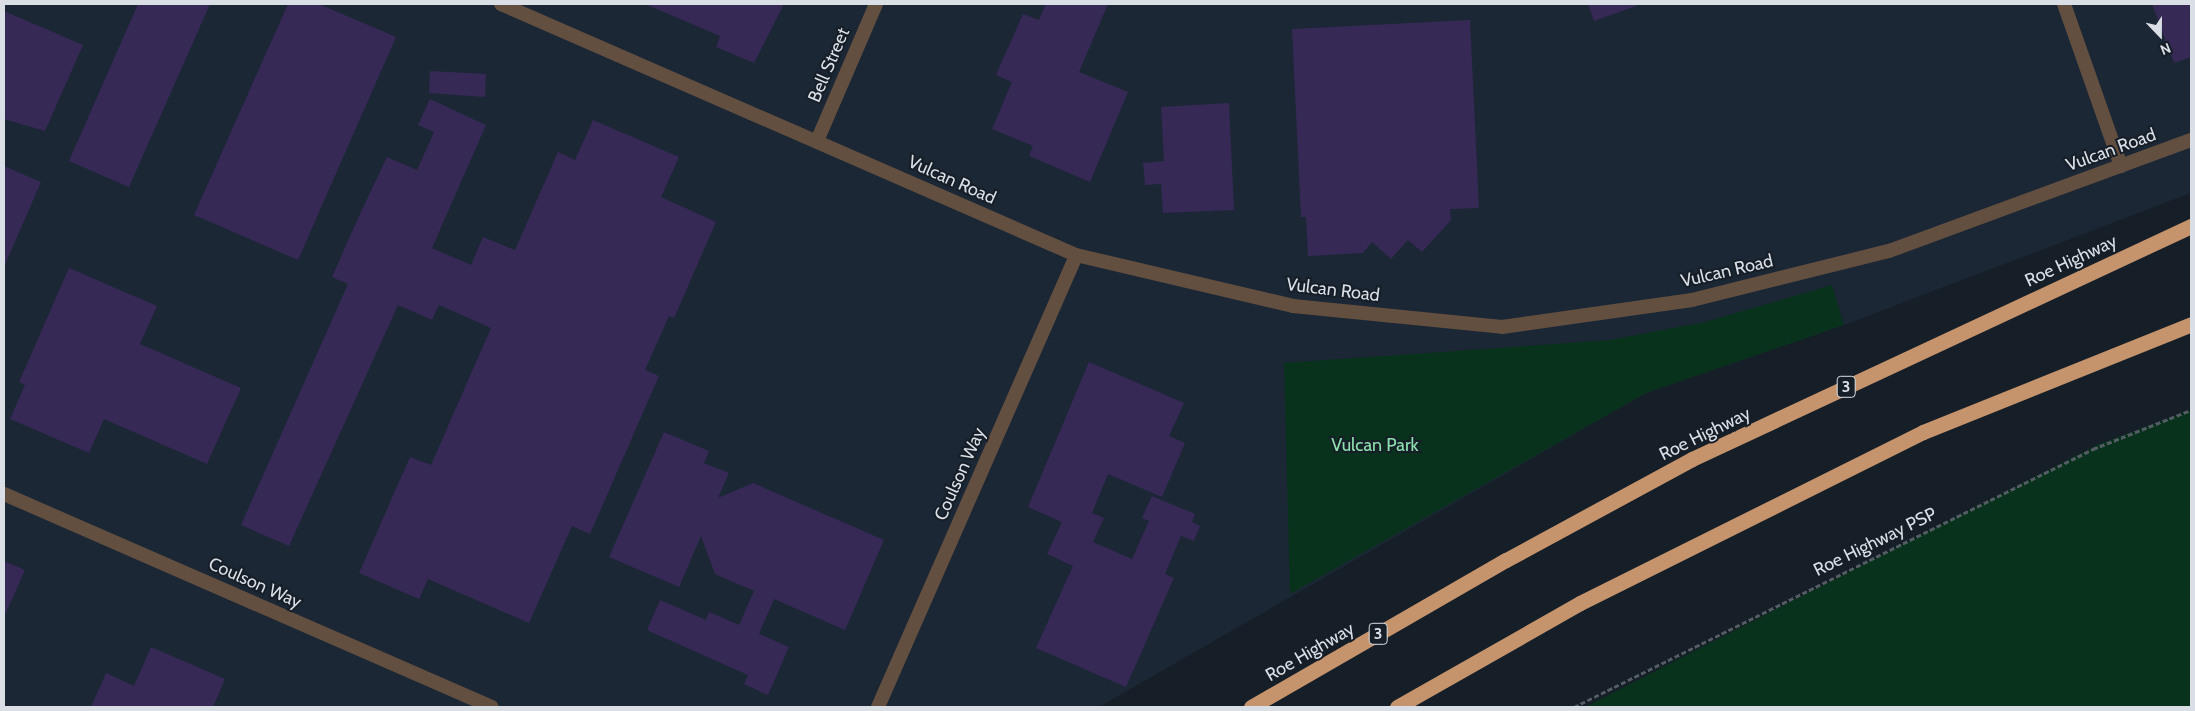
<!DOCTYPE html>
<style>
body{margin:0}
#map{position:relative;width:2195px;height:711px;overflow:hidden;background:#161e27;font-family:Cabin,sans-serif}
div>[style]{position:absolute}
.built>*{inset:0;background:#1b2735}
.green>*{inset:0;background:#09321d}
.building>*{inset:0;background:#362956}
.path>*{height:3px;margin-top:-1.5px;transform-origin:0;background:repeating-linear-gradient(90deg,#535b63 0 5px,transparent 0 7.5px)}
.minor>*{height:14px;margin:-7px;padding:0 7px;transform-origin:7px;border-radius:7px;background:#634f40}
.tertiary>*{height:14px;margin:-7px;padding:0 7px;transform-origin:7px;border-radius:7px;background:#634f40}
.motorway>*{height:15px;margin:-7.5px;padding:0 7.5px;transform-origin:7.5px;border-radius:7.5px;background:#c5946d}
span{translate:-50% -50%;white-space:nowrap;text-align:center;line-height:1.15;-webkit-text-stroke:4px #161e27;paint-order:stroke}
.shield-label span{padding:1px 4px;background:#161e27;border:1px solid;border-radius:4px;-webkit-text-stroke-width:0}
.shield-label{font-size:16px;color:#dadfe6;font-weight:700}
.street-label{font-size:18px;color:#dadfe6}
.park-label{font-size:18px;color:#8de0ad}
.frame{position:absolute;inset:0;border:5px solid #dadfe6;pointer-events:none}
.north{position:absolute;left:2135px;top:10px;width:50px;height:50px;-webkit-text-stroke:4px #161e27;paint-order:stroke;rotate:158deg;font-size:14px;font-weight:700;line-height:20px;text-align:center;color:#dadfe6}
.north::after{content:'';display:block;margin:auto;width:18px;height:22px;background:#dadfe6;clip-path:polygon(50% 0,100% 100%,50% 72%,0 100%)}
</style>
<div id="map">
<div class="built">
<div style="clip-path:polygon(4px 4px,2191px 4px,2191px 193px,1844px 325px,1646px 393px,1099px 707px,4px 707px)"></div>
</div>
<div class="green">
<div style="clip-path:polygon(1832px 285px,1844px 325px,1646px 393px,1290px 594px,1284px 363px,1610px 340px,1705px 322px)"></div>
<div style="clip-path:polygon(2191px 410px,2191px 707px,1585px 707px,2099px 444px)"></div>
</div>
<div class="building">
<div style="clip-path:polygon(138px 4px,210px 4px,129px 187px,69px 161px)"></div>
<div style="clip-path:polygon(288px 4px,319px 4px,396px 37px,298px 260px,194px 215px)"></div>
<div style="clip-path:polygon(645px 4px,784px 4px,754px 63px,716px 47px,720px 36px)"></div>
<div style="clip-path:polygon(1046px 4px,1108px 4px,1079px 72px,1128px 92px,1090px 182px,1029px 156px,1033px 146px,992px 129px,1012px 82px,996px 75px,1023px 14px,1039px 20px)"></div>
<div style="clip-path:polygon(1588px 4px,1636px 4px,1636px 6px,1594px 21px)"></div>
<div style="clip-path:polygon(2152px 4px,2191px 4px,2191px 57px,2174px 63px)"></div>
<div style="clip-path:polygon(4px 11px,83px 45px,45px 131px,4px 119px)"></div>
<div style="clip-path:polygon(1470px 20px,1479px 208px,1450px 209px,1451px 220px,1422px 252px,1408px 240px,1391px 259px,1372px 242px,1363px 253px,1308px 256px,1306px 217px,1301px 217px,1292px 29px)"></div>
<div style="clip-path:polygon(430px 71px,486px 74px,485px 97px,429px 93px)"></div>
<div style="clip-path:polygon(430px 99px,486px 125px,432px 248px,471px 265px,483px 237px,515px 250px,558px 152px,575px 160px,593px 120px,679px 157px,661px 197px,716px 222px,674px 318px,669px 316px,645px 370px,659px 376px,590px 534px,572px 526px,529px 623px,428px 579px,419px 599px,359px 573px,410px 457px,431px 465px,491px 328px,439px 305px,432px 320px,398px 305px,289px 546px,241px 525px,348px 284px,332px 277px,359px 216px,387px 157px,417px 170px,434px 132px,418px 125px)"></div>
<div style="clip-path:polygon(1229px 103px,1234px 210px,1163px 213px,1161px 184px,1145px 185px,1143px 163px,1164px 161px,1161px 107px)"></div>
<div style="clip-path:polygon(4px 166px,41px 182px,4px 267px)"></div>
<div style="clip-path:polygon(69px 268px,157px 306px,140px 344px,241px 388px,207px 464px,104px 419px,89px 453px,10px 419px,25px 385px,19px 382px)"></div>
<div style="clip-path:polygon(1089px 362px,1184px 403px,1169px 436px,1185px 443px,1162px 497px,1108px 474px,1092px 513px,1104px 518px,1093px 542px,1132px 559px,1149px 521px,1142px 518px,1152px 496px,1195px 514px,1192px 522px,1200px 526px,1194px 541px,1181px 536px,1165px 574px,1174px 578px,1126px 687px,1036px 648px,1073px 566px,1047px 554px,1062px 522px,1028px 507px)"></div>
<div style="clip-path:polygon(664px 432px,709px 451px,704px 463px,729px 473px,718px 498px,753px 483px,884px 540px,845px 630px,774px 599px,759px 634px,789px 647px,768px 695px,744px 684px,748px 675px,647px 630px,660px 600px,706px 620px,709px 612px,739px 625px,754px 591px,715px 574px,701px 536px,679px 587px,609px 557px)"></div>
<div style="clip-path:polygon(4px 561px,25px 570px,4px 617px)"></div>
<div style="clip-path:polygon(151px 647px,225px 679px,213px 707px,91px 707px,106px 673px,134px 686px)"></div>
</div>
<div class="path">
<div style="left:1574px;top:707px;width:580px;rotate:-26.43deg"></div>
<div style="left:2093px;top:449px;width:105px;rotate:-21.7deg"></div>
</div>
<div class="minor">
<div style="left:2064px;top:4px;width:172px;rotate:70.6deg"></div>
<div style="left:817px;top:141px;width:149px;rotate:-66.7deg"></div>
<div style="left:4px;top:494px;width:532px;rotate:23.58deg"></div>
<div style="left:878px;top:707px;width:493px;rotate:-66.3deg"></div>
</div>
<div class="tertiary">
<div style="left:501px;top:4px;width:627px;rotate:23.58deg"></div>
<div style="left:1076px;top:255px;width:223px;rotate:13.2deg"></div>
<div style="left:1293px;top:306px;width:210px;rotate:5.7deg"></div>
<div style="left:1502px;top:327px;width:192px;rotate:-8.1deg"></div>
<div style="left:1692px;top:300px;width:203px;rotate:-14deg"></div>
<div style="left:1889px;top:251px;width:322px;rotate:-20.2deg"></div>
</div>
<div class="motorway">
<div style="left:1251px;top:707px;width:294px;rotate:-30deg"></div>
<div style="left:1506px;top:560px;width:212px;rotate:-28.5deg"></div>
<div style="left:1692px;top:459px;width:551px;rotate:-25.03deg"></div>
<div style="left:1397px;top:707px;width:210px;rotate:-29.6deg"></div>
<div style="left:1580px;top:603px;width:383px;rotate:-26.5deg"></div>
<div style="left:1923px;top:432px;width:289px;rotate:-21.9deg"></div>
</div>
<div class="shield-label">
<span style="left:1846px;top:387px">3</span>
<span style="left:1378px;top:634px">3</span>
</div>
<div class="street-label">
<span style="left:829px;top:65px;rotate:-67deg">Bell Street</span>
<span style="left:2111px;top:150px;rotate:-20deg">Vulcan Road</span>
<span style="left:952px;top:180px;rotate:24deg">Vulcan Road</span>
<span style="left:2071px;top:261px;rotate:-25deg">Roe Highway</span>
<span style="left:1727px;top:271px;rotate:-13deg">Vulcan Road</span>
<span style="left:1333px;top:290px;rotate:7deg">Vulcan Road</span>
<span style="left:1705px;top:434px;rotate:-26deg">Roe Highway</span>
<span style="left:960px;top:474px;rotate:-66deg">Coulson Way</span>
<span style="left:1875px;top:542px;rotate:-26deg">Roe Highway PSP</span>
<span style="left:255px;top:583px;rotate:24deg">Coulson Way</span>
<span style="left:1310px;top:652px;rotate:-30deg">Roe Highway</span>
</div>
<div class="park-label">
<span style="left:1375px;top:445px">Vulcan Park</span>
</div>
<div class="frame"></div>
<div class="north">N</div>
</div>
